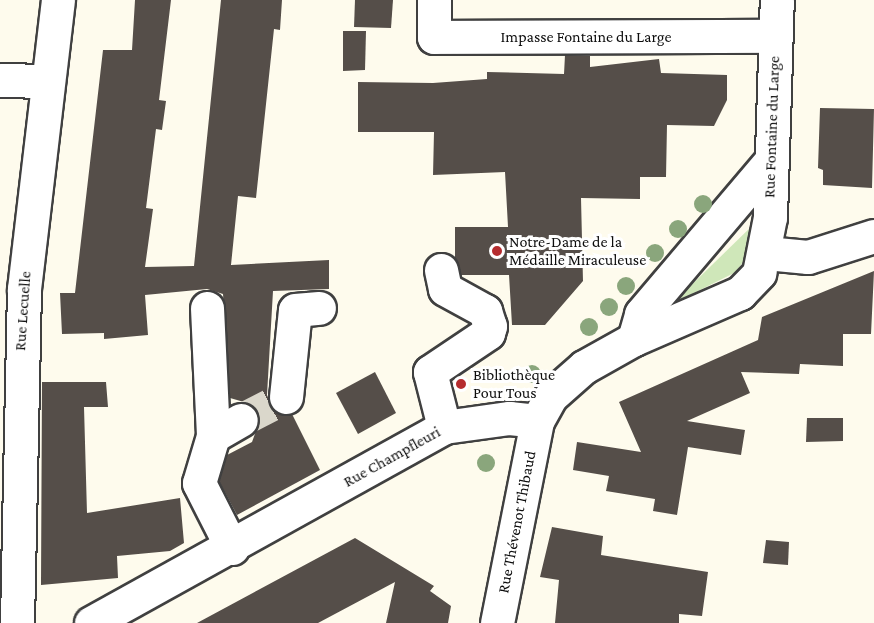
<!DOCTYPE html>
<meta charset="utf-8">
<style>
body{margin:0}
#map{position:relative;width:874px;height:623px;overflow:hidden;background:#fefbed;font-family:"Crimson Pro",serif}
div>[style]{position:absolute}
.green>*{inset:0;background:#cfe7b9}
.building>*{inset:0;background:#554e49}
.minor-tunnel>*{height:33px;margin-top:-16.5px;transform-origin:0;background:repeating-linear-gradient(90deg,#dad7cb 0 33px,transparent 0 49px)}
.roads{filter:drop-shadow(2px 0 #404040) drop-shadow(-2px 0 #404040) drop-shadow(0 2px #404040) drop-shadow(0 -2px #404040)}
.minor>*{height:33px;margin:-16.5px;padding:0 16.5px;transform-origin:16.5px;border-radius:16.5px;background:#fff}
.trees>*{width:18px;height:18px;margin:-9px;border-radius:50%;background:#8aa67c}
.dots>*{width:16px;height:16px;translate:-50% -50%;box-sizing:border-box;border:3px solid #fff;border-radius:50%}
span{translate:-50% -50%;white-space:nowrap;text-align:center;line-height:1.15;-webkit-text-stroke:6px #fff;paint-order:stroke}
.street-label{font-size:16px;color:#0d0d0d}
.poi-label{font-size:16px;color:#0d0d0d}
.left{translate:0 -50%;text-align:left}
</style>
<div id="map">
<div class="green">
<div style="clip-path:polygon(755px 223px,750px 252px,736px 272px,672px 304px)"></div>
</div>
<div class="building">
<div style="clip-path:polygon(135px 0,171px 0,159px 100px,166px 101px,162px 130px,156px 129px,146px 208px,153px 209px,145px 267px,194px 266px,221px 0,282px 0,280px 30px,274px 29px,256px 198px,238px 196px,231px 265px,329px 260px,329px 289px,273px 291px,267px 395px,275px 412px,292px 414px,320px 470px,237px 515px,219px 481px,227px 455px,252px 442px,260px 420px,251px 404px,230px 398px,223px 294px,207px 289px,145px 295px,148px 335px,104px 339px,104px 333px,62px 334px,60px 293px,75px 293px,103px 50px,132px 50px)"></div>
<div style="clip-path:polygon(355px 0,393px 0,391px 28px,354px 27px)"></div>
<div style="clip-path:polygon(343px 31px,366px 31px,365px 70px,343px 71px)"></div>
<div style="clip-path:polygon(565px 55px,590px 56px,590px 67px,659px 59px,661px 73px,727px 75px,727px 100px,714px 126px,667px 125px,666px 177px,640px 177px,640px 199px,581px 198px,583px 281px,545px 325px,512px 325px,509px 275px,461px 275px,455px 258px,455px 227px,508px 227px,505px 172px,433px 175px,434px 132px,358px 132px,358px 82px,433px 83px,487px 79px,487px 72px,564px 74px)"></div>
<div style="clip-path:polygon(820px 108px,874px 109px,872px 188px,823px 185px,823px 170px,818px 168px)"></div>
<div style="clip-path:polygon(874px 271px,871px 334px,843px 334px,843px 366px,800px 364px,799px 374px,741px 372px,750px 393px,687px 421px,745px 430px,741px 455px,688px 447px,677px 515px,653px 511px,655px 499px,606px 491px,609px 476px,573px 470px,577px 442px,641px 452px,619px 402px,758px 340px,762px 317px)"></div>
<div style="clip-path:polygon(375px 372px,396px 413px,358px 434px,336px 393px)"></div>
<div style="clip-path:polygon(42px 382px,106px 382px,108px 407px,84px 407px,87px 513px,180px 498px,184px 543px,170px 551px,117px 556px,118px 578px,41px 585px)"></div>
<div style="clip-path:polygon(807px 418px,843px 418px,843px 441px,806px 442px)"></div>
<div style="clip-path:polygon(552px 527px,603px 536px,601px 555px,708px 572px,702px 616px,679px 614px,679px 623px,555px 623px,559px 580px,540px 577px)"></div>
<div style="clip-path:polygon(355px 538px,434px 586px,430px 591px,451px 606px,448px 623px,386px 623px,395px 582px,318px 623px,197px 623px)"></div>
<div style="clip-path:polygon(766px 540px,789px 542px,788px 565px,763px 563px)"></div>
</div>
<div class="minor-tunnel">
<div style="left:241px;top:420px;width:51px;rotate:-27.1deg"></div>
</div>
<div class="roads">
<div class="minor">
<div style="left:434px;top:0;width:37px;rotate:90deg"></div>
<div style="left:434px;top:37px;width:341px;rotate:-0.2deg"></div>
<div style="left:0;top:80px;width:46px;rotate:1.2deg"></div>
<div style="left:766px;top:253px;width:42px;rotate:5.4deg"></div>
<div style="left:808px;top:257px;width:69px;rotate:-17.7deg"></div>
<div style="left:441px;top:270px;width:19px;rotate:78deg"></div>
<div style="left:445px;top:289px;width:46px;rotate:28.8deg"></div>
<div style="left:485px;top:311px;width:16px;rotate:72deg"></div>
<div style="left:490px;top:326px;width:7px;rotate:106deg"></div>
<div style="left:488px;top:333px;width:70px;rotate:146.1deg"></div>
<div style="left:430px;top:372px;width:57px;rotate:75.7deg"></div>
<div style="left:207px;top:308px;width:128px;rotate:87.3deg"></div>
<div style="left:213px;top:436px;width:49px;rotate:106.6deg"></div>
<div style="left:199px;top:483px;width:73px;rotate:63.1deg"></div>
<div style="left:634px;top:339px;width:26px;rotate:-74deg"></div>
<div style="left:641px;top:314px;width:198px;rotate:-49.7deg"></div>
<div style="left:286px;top:397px;width:87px;rotate:-84.1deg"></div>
<div style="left:295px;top:310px;width:24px;rotate:-5deg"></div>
<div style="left:213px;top:436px;width:32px;rotate:-30deg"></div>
<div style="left:17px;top:623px;width:334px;rotate:-88.8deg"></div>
<div style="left:24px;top:289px;width:291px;rotate:-83.3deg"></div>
<div style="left:91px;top:623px;width:404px;rotate:-29deg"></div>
<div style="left:444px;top:427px;width:66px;rotate:-7.9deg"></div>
<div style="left:509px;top:418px;width:28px;rotate:6deg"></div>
<div style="left:497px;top:623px;width:206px;rotate:-78.8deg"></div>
<div style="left:537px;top:421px;width:29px;rotate:-61deg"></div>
<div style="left:551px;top:396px;width:44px;rotate:-41.3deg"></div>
<div style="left:584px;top:367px;width:57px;rotate:-29.2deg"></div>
<div style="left:634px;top:339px;width:116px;rotate:-23.5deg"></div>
<div style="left:740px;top:293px;width:28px;rotate:-46deg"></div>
<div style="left:759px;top:273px;width:57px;rotate:-78.9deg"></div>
<div style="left:770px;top:217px;width:217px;rotate:-88.2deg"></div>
</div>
</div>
<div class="trees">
<div style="left:703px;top:204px"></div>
<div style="left:678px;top:229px"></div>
<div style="left:655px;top:253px"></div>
<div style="left:626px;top:286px"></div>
<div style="left:609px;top:307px"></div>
<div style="left:589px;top:327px"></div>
<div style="left:532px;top:374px"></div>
<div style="left:486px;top:463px"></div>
</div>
<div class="dots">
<div style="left:497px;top:251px;background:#b52c2e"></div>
<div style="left:461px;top:384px;background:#b52c2e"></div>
</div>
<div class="street-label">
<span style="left:586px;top:37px">Impasse Fontaine du Large</span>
<span style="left:772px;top:127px;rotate:-88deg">Rue Fontaine du Large</span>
<span style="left:23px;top:311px;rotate:-86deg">Rue Lecuelle</span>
<span style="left:392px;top:457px;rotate:-29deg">Rue Champfleuri</span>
<span style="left:517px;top:522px;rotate:-79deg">Rue Thévenot Thibaud</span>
</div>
<div class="poi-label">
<span class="left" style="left:509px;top:251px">Notre-Dame de la<br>Médaille Miraculeuse</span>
<span class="left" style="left:473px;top:384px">Bibliothèque<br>Pour Tous</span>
</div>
</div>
